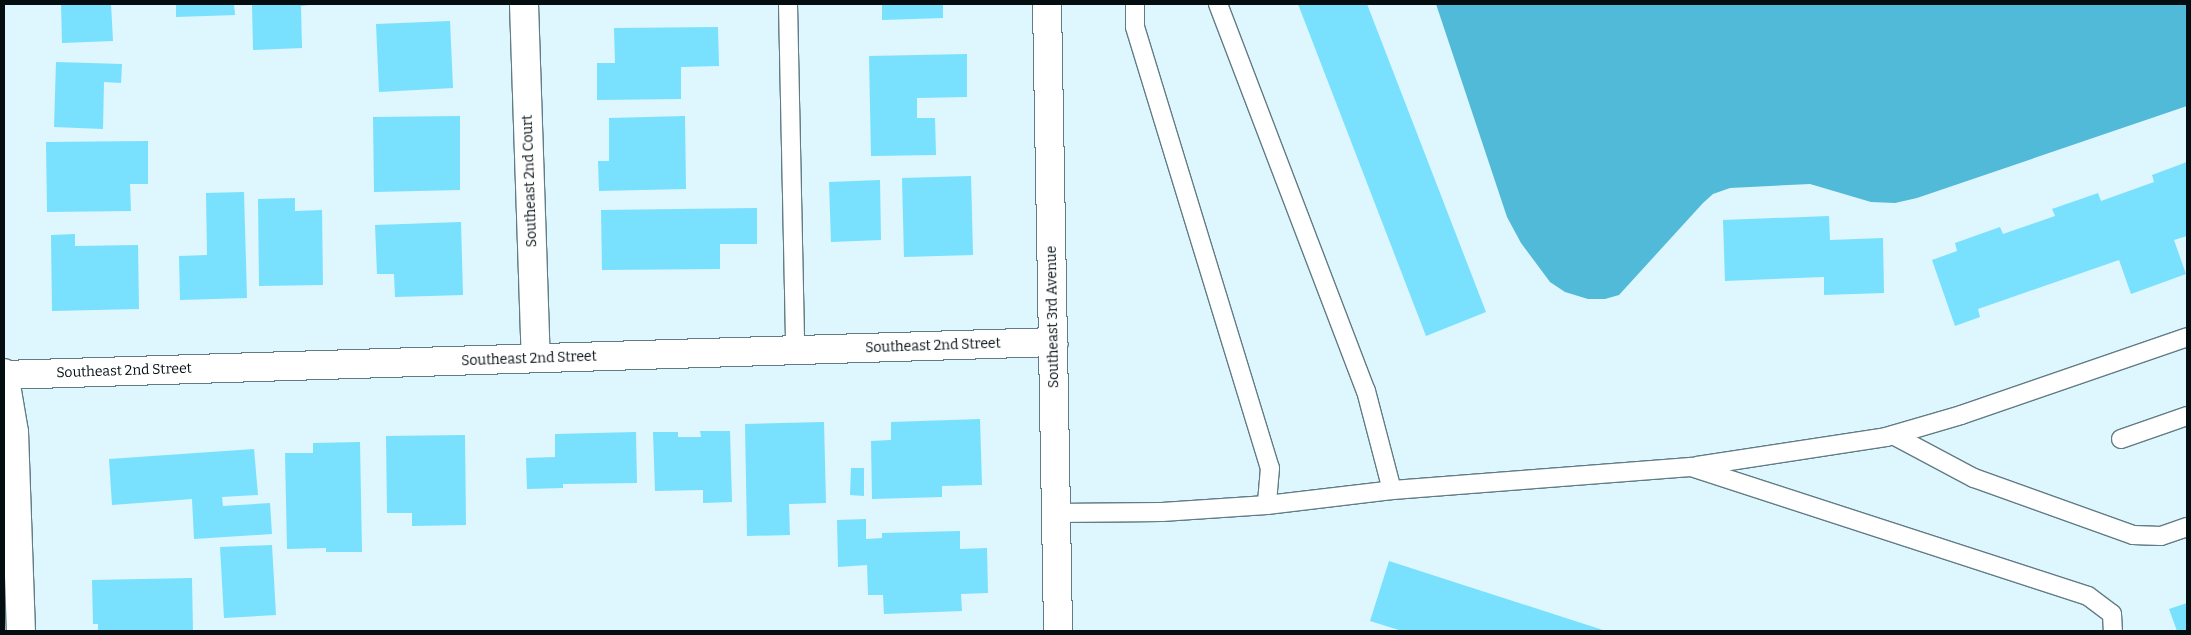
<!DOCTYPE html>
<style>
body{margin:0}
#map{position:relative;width:2191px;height:635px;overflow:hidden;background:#def6fe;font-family:Bitter,serif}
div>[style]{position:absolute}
.water>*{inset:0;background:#51bad8}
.building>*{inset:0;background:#79e0fe}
.roads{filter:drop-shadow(1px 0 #617c85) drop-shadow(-1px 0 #617c85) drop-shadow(0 1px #617c85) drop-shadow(0 -1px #617c85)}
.lane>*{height:18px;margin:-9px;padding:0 9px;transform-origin:9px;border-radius:9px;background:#fff}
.street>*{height:28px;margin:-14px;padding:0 14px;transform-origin:14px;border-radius:14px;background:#fff}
span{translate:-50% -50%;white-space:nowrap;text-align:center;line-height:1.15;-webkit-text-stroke:4.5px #fff;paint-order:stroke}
.street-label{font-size:14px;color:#040e11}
.frame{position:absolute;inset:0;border:5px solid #040e11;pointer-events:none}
</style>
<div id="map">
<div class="water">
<div style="clip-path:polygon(1436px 4px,2187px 4px,2187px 106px,1917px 198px,1895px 203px,1871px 202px,1810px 184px,1730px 188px,1713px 194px,1703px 203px,1619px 295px,1605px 299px,1588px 299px,1565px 292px,1550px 282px,1521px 243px,1507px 217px)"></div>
</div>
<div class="building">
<div style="clip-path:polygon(61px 4px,111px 4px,113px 41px,62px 43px)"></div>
<div style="clip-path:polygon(176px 4px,234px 4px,235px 15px,176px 17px)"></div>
<div style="clip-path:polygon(252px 4px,318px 4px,301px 6px,302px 48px,253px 50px)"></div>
<div style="clip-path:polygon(882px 4px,943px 4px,943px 18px,882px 20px)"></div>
<div style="clip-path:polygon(1298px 4px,1367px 4px,1486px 312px,1426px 336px)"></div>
<div style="clip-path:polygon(450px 21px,453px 88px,379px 92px,376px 24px)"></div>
<div style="clip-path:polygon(718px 27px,719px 66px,681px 67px,681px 99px,597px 100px,597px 63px,615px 63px,614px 28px)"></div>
<div style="clip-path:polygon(967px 54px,967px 97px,917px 98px,917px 118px,935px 118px,936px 155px,871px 156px,869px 56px)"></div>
<div style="clip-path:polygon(56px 62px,122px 64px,121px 83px,104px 82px,103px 129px,54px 127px)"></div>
<div style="clip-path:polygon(460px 116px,460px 190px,374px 192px,373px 117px)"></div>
<div style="clip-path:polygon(685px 116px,686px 189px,599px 191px,598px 161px,609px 161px,609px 118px)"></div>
<div style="clip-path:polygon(148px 141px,148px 184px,130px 184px,131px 211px,47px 212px,46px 142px)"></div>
<div style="clip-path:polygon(2187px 162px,2187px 236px,2174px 240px,2186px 274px,2131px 294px,2119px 260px,1978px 309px,1980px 317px,1955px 326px,1932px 260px,1957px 251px,1955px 243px,2000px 227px,2003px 234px,2055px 216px,2052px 209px,2098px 193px,2101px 201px,2154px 182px,2152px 175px)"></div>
<div style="clip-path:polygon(971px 176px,973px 255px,904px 257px,902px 178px)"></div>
<div style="clip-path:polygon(880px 180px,881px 240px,831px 242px,829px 182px)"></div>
<div style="clip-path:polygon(244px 192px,247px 298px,180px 300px,179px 256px,207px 255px,206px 193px)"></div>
<div style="clip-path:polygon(295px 198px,295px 211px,322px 210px,323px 285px,259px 286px,258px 199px)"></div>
<div style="clip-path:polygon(757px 208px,757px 244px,720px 244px,720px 269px,602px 270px,601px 210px)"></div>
<div style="clip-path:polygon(1829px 216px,1830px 240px,1883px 238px,1884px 293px,1824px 295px,1824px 277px,1725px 281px,1723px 220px)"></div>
<div style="clip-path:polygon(461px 222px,463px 295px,395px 297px,394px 274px,377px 274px,375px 225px)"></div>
<div style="clip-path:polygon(75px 234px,75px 246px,138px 245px,139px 309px,52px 311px,51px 235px)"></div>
<div style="clip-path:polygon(980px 419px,982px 485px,942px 486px,942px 497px,872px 499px,871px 441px,891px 440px,891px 422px)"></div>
<div style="clip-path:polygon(824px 422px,826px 503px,789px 504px,790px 535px,747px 536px,745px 424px)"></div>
<div style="clip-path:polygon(700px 431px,730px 431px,732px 502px,703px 503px,703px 490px,655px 491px,653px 432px,678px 432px,678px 437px,701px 437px)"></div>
<div style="clip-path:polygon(636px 432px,637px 483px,563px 484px,563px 488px,527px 489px,526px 458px,555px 457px,555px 434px)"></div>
<div style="clip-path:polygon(465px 435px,466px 525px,412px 526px,412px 513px,387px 513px,386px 436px)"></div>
<div style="clip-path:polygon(360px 442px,362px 552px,326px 552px,326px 548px,287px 549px,285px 453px,313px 453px,313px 443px)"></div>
<div style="clip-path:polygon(254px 449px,258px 495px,222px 497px,223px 506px,270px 503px,272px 534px,194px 539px,192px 499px,112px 505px,109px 459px)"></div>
<div style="clip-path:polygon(851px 468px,864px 468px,864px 496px,850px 495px)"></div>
<div style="clip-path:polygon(866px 519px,866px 539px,882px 538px,882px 533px,960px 531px,960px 549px,987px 548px,988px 593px,961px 594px,962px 611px,884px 614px,883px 595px,868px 595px,867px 565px,838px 567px,837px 520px)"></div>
<div style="clip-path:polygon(272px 545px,276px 615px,224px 618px,220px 547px)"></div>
<div style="clip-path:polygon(1389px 561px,1606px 631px,1402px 631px,1370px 621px)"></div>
<div style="clip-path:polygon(192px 578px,193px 631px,98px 631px,98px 624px,93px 624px,92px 580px)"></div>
<div style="clip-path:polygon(2187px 603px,2187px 631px,2177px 631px,2169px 609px)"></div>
</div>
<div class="roads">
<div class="lane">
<div style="left:788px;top:4px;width:346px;rotate:88.8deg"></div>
<div style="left:1135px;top:4px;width:23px;rotate:90deg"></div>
<div style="left:1135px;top:27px;width:461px;rotate:73deg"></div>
<div style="left:1270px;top:468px;width:37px;rotate:95deg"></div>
<div style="left:1218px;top:4px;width:414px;rotate:69.1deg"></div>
<div style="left:1366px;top:391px;width:102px;rotate:75.3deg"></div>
<div style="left:1893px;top:435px;width:92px;rotate:28deg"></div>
<div style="left:1974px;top:478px;width:169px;rotate:19.7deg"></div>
<div style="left:2133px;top:535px;width:28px;rotate:2deg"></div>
<div style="left:2161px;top:536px;width:28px;rotate:-19deg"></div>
<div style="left:2121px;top:439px;width:70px;rotate:-19.2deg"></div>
<div style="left:1697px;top:466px;width:191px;rotate:-8.7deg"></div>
<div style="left:1886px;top:437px;width:78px;rotate:-16.3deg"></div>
<div style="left:1961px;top:415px;width:239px;rotate:-19deg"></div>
<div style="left:1055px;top:513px;width:107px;rotate:-0.5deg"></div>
<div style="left:1162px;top:512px;width:105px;rotate:-3.8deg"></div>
<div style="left:1267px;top:505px;width:126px;rotate:-6.8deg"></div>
<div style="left:1392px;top:490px;width:300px;rotate:-4.4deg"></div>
<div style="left:1691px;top:467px;width:417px;rotate:18deg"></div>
<div style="left:2088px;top:596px;width:30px;rotate:37deg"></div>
<div style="left:2112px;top:614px;width:17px;rotate:87deg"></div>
</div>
<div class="street">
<div style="left:524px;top:4px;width:354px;rotate:88.1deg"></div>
<div style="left:1047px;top:4px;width:627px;rotate:88.99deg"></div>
<div style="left:4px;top:373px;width:60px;rotate:80.4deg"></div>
<div style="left:14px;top:432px;width:199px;rotate:88deg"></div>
<div style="left:4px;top:375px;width:1050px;rotate:-1.8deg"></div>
</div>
</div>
<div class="street-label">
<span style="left:530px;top:181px;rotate:-92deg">Southeast 2nd Court</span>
<span style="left:1053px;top:317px;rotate:-91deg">Southeast 3rd Avenue</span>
<span style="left:933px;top:346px;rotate:-2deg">Southeast 2nd Street</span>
<span style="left:529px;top:359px;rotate:-2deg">Southeast 2nd Street</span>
<span style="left:124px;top:371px;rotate:-2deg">Southeast 2nd Street</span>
</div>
<div class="frame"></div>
</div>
